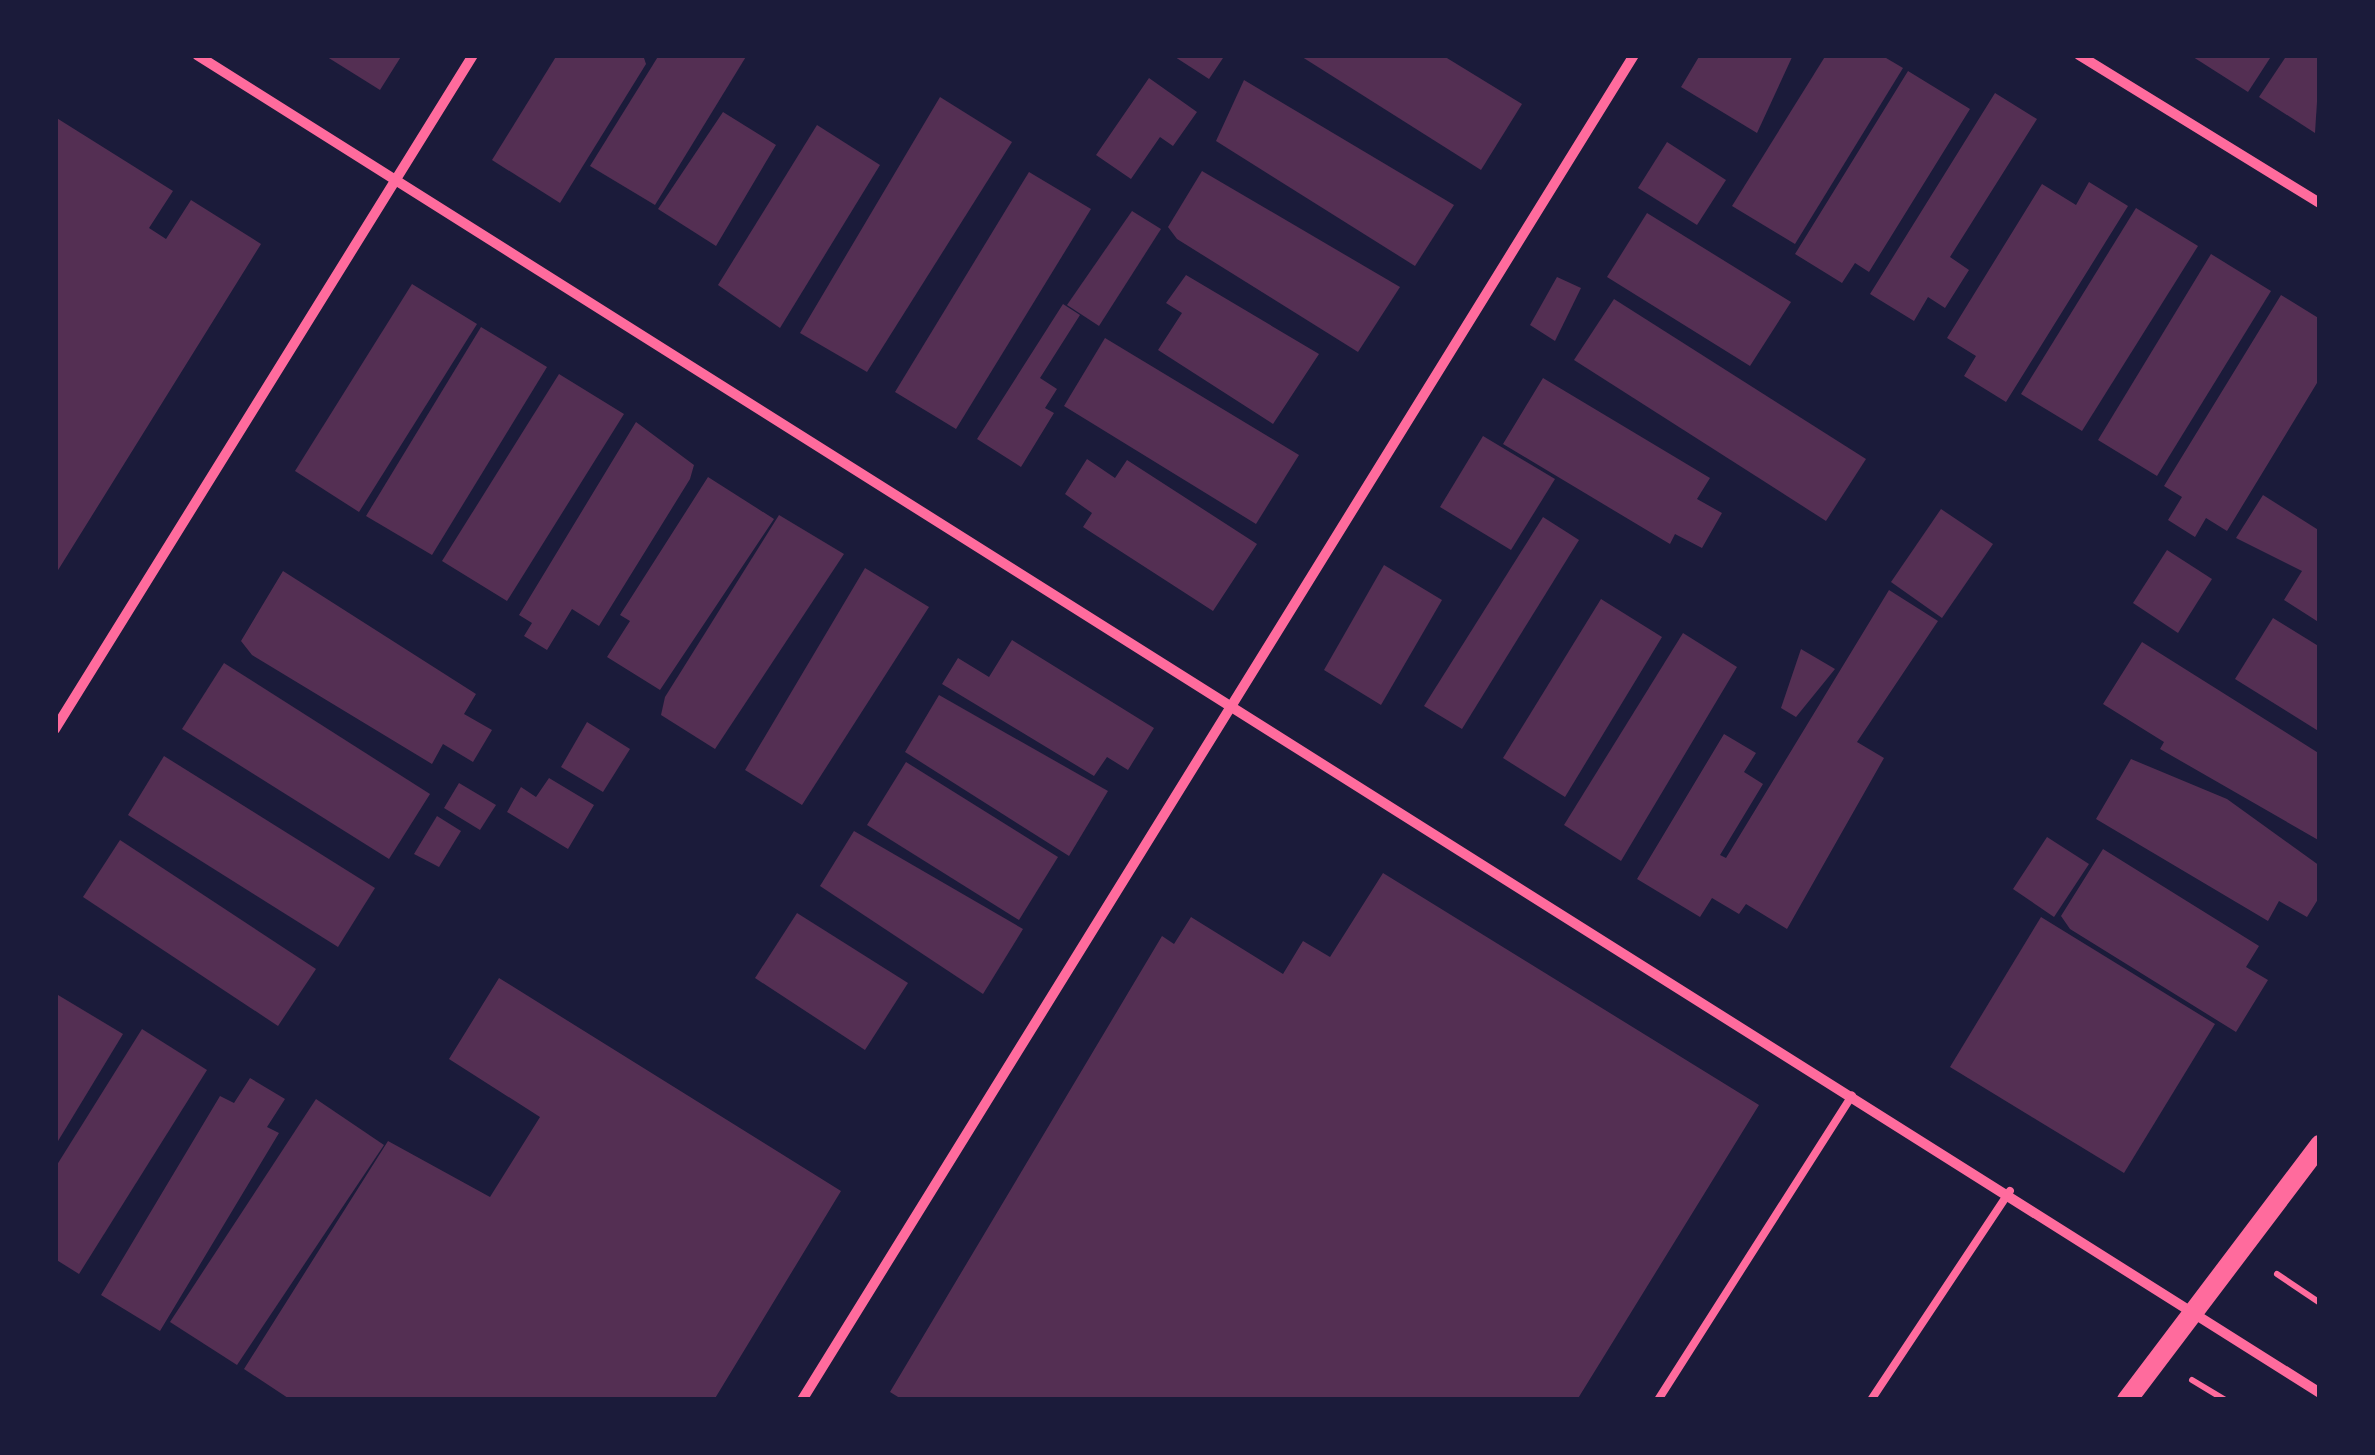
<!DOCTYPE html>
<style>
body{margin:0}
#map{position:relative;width:2375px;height:1455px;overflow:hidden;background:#1b1b3a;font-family:Poppins,sans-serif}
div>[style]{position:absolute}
.building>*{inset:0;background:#542f53}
.path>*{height:6px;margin:-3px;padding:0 3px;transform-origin:3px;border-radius:3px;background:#ff6b9d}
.service>*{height:8px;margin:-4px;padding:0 4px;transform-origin:4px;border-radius:4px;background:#ff6b9d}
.minor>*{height:10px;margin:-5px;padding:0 5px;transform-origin:5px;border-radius:5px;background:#ff6b9d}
.secondary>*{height:20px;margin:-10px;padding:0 10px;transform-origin:10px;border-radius:10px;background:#ff6b9d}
span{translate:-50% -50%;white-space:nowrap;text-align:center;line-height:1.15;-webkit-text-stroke:10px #1b1b3a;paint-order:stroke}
.frame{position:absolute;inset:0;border:58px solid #1b1b3a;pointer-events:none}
</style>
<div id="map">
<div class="building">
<div style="clip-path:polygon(324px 55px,402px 55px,380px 90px)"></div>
<div style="clip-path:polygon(557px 55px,643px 55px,646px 64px,560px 203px,492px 160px)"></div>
<div style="clip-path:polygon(659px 55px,747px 55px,655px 205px,590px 166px)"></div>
<div style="clip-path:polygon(1172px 55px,1225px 55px,1209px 79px)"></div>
<div style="clip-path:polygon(1299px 55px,1442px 55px,1522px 104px,1481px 170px)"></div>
<div style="clip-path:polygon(1700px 55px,1793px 55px,1757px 133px,1681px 87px)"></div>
<div style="clip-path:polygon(1826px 55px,1881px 55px,1903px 68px,1795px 244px,1732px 206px)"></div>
<div style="clip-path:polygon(2190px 55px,2272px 55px,2248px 92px)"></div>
<div style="clip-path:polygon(2287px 55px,2320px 55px,2315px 133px,2259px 97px)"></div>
<div style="clip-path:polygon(1908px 71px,1970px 109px,1869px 272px,1855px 263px,1842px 283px,1795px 254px)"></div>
<div style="clip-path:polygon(1149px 78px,1197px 112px,1173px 146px,1160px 137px,1131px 179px,1096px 155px)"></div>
<div style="clip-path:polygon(1244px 80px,1454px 205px,1415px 266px,1216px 141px)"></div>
<div style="clip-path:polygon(1995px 93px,2037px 119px,1950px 257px,1969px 270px,1945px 308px,1928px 297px,1914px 321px,1870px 294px)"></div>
<div style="clip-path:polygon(940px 97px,1012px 142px,867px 372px,800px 333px)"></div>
<div style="clip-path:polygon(723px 112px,776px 145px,716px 246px,658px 209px)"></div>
<div style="clip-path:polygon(55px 117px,173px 191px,149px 228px,166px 239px,191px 200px,261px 244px,55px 575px)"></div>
<div style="clip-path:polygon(817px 125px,880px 165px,780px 328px,718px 285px)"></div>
<div style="clip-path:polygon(1667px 142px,1726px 180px,1697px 225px,1638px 188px)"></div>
<div style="clip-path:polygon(1202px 171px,1400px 287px,1358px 352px,1177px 239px,1168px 227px)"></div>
<div style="clip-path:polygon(1029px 172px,1091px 209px,956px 429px,895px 392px)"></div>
<div style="clip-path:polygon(2089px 182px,2128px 206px,2006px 402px,1964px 376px,1976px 356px,1947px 338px,2042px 184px,2076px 205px)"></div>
<div style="clip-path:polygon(2136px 208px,2198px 246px,2082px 431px,2021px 394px)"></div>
<div style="clip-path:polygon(1132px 211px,1161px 229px,1099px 326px,1067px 305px)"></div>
<div style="clip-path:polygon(1647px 213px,1791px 302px,1750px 366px,1607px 277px)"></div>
<div style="clip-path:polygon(2211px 254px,2271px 291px,2157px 476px,2098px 440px)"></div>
<div style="clip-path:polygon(1186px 275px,1319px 354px,1273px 424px,1158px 350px,1182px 313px,1166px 303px)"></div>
<div style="clip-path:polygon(1557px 277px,1581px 288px,1555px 341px,1530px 325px)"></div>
<div style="clip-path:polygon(412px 284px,477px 324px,359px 512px,295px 471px)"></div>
<div style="clip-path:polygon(2281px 295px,2320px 319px,2320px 378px,2227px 531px,2206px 518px,2195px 537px,2168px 520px,2182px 497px,2164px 486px)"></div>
<div style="clip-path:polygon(1614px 299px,1866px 459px,1826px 521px,1574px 360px)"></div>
<div style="clip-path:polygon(1063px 304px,1080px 315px,1040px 378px,1057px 389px,1045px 408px,1054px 413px,1021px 467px,977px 439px)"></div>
<div style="clip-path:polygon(481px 327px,547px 367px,432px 555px,366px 516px)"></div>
<div style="clip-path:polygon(1105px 338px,1299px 455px,1256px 524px,1064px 406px)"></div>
<div style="clip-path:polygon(559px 374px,624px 414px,507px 601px,442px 561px)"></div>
<div style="clip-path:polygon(1543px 378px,1710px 478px,1697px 499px,1722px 513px,1702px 548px,1675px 534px,1670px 544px,1503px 444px)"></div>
<div style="clip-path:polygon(636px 422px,694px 465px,690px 479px,599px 626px,572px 609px,547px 650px,524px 636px,532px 623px,519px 615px)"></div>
<div style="clip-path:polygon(1483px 436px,1555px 479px,1511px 550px,1440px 507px)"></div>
<div style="clip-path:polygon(1087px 459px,1115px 478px,1127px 460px,1257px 544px,1213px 611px,1083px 527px,1092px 513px,1065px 494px)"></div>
<div style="clip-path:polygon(708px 477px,774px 519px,660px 690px,607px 657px,630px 621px,620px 615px)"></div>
<div style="clip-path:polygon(2263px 495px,2320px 531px,2320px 623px,2284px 600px,2302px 571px,2236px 538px)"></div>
<div style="clip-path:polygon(1941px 509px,1993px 544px,1942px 618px,1891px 582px)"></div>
<div style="clip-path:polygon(779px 515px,844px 554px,715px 749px,661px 715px,665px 697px)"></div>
<div style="clip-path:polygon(1543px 517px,1579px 540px,1462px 729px,1424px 706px)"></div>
<div style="clip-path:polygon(2167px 550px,2212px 579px,2178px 633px,2133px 603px)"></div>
<div style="clip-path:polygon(1384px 565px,1442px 600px,1381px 705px,1324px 670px)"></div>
<div style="clip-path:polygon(865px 568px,929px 607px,802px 805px,745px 770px)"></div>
<div style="clip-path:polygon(283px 571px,476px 694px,464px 714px,492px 730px,473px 762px,443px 744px,432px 764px,252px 655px,241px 641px)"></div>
<div style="clip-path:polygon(1889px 590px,1938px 621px,1857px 742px,1884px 758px,1787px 929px,1746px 904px,1739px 914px,1712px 898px,1700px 917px,1637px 879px,1724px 734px,1756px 753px,1744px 772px,1763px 784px,1720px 855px,1726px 858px)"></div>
<div style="clip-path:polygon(1601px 599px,1662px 637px,1565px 797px,1503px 758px)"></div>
<div style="clip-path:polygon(2273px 618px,2320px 647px,2320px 732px,2235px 679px)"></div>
<div style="clip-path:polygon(1683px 633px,1737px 667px,1621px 861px,1564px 825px)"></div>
<div style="clip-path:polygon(1012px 640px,1154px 728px,1128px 770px,1107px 757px,1094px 776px,942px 684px,958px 658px,989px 677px)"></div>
<div style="clip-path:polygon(2142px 642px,2320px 754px,2320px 841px,2160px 749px,2164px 742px,2103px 704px)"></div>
<div style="clip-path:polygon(1801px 649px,1835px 669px,1796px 717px,1781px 708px)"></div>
<div style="clip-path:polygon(224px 663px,430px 794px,389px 859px,182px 729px)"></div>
<div style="clip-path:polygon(939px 695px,1108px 791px,1069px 856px,905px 752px)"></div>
<div style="clip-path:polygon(587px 722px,630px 749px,603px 792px,561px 767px)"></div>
<div style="clip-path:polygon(164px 756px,375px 888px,338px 947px,128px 815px)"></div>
<div style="clip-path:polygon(2131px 759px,2227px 799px,2320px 866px,2320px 896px,2307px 917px,2279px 901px,2268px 921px,2096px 819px)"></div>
<div style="clip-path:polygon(906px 762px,1058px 857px,1019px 920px,867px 825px)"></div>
<div style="clip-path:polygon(549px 778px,594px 805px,568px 849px,507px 812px,521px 787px,536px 797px)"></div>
<div style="clip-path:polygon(459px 783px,496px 805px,480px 830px,444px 808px)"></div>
<div style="clip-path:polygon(437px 816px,461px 831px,439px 867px,414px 854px)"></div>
<div style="clip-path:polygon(854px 831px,1023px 929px,983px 994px,820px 886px)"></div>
<div style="clip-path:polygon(2047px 837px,2089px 864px,2054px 917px,2013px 889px)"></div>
<div style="clip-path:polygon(120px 840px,316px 969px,278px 1026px,83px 897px)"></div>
<div style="clip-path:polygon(2103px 849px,2259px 946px,2246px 967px,2268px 980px,2236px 1032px,2070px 929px,2061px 916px)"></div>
<div style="clip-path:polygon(1383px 873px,1759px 1105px,1577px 1400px,903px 1400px,890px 1392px,1162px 936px,1174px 944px,1191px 917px,1283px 974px,1303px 941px,1330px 957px)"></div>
<div style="clip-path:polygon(797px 913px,908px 983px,865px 1050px,755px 978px)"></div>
<div style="clip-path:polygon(2041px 917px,2215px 1024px,2124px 1173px,1950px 1067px)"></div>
<div style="clip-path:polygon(499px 978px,841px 1191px,714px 1400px,291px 1400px,244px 1369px,388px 1141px,490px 1197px,540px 1117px,449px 1059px)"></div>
<div style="clip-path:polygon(58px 995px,123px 1034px,55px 1146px,55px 1000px)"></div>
<div style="clip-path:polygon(142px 1029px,207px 1070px,79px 1274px,55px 1259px,55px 1168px)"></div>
<div style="clip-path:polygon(250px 1078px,285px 1099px,267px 1127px,279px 1133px,160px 1331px,101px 1295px,220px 1096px,234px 1103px)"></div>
<div style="clip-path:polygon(316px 1099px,384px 1145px,237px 1365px,170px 1322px)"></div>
</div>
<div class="path">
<div style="left:2277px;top:1274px;width:52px;rotate:34deg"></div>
<div style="left:2192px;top:1380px;width:39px;rotate:31deg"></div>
</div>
<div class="service">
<div style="left:1658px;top:1400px;width:361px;rotate:-57.5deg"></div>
<div style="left:1871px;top:1400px;width:251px;rotate:-56.4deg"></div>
</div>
<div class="minor">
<div style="left:197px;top:55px;width:2509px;rotate:32.22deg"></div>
<div style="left:2079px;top:55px;width:283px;rotate:31.6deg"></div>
<div style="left:55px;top:729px;width:793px;rotate:-58.19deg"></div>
<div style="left:802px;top:1400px;width:1582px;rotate:-58.26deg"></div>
</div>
<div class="secondary">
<div style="left:2127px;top:1400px;width:320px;rotate:-52.9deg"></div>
</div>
<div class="frame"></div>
</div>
